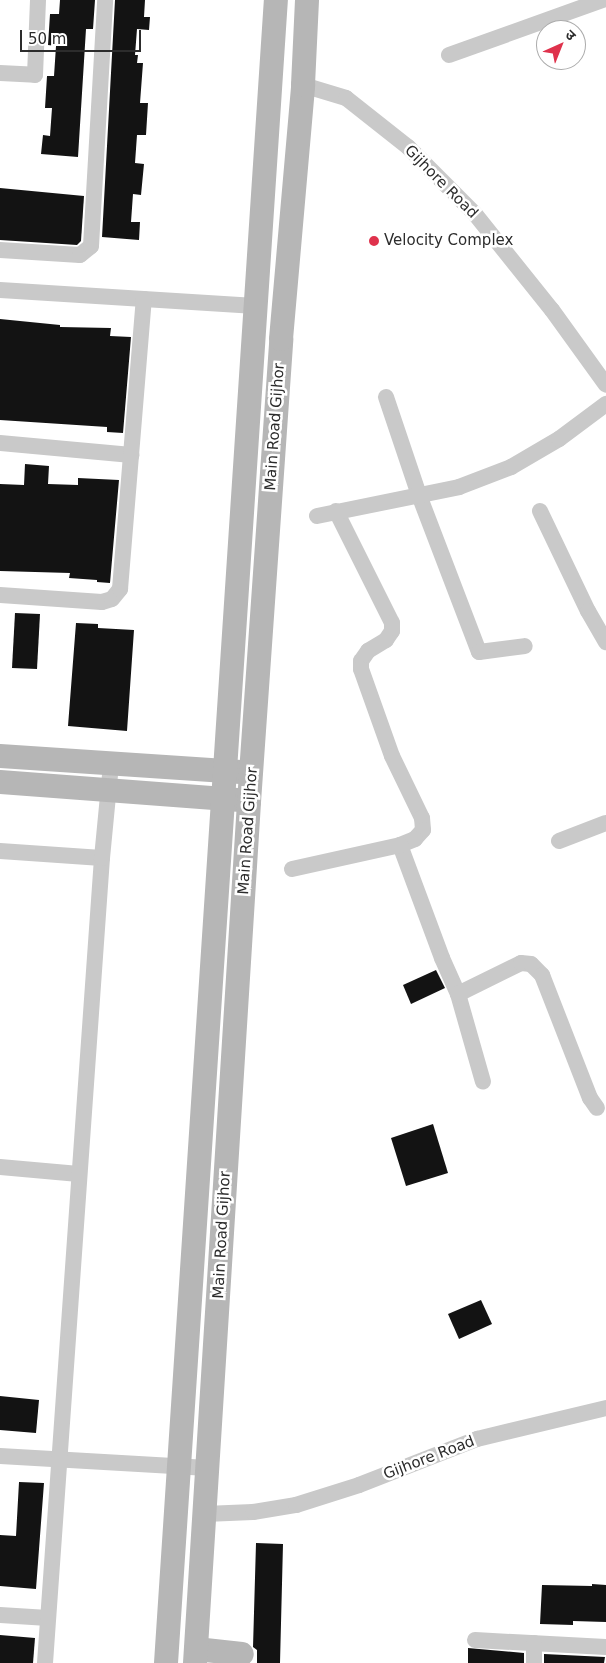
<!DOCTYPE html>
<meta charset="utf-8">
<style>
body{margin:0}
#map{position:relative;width:606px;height:1663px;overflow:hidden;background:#fff;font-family:"DejaVu Sans","Noto Sans Devanagari",sans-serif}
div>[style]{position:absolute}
.building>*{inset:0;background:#131313}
.street>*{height:16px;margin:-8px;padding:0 8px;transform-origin:8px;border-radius:8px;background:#c9c9c9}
.secondary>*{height:24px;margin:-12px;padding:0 12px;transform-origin:12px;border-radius:12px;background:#b6b6b6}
.dots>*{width:14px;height:14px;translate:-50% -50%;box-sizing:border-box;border:2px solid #fff;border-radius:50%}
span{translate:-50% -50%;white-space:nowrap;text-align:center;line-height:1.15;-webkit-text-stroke:5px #fff;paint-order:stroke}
.street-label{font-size:15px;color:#2c2c2c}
.poi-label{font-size:15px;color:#2c2c2c}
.left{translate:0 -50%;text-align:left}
.north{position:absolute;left:536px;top:20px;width:50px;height:50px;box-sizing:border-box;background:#fff;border:1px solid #ababab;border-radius:50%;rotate:44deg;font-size:14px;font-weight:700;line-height:20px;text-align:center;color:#2c2c2c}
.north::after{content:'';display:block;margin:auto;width:18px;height:22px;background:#df324c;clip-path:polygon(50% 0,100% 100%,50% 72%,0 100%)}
.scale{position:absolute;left:20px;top:30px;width:121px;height:22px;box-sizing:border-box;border:2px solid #2c2c2c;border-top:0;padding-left:6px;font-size:15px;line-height:18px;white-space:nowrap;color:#2c2c2c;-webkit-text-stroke:4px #fff;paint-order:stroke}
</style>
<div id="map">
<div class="building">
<div style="clip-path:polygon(60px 0,95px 0,93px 29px,86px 29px,78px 157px,41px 154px,43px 135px,50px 136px,52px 108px,45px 108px,47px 76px,54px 76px,56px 46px,48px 45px,50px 14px,59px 14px)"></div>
<div style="clip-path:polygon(115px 0,145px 0,144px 17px,150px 17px,149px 30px,137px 29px,135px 55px,138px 55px,137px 63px,143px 63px,140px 103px,148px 103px,146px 135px,137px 135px,135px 163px,144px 164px,141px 195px,133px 194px,131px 222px,140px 222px,139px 240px,102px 237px)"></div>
<div style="clip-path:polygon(0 188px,84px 196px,81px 241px,77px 245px,0 240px)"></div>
<div style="clip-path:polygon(0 319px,60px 325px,60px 327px,111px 328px,110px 336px,131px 337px,123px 433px,107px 432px,107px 427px,0 420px)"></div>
<div style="clip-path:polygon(25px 464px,49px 466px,48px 484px,78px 485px,78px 478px,119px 480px,110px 583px,97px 582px,97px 580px,69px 578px,70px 573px,0 571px,0 484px,24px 485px)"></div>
<div style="clip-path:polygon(15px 613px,40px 614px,37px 669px,12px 668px)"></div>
<div style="clip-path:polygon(76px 623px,98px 624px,98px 628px,134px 630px,127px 731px,68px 726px)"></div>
<div style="clip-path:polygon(436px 970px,445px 988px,411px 1004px,403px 985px)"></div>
<div style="clip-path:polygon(433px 1124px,448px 1173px,406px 1186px,391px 1138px)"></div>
<div style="clip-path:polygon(481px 1300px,492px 1324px,459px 1339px,448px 1314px)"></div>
<div style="clip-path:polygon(0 1396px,39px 1400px,36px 1433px,0 1430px)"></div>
<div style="clip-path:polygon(19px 1482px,44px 1483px,36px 1589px,0 1586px,0 1535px,16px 1536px)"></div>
<div style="clip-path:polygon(256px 1543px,283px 1544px,280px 1663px,257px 1663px,257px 1650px,253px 1647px)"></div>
<div style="clip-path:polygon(592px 1584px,606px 1585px,606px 1622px,573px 1621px,573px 1625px,540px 1624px,542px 1585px,592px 1586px)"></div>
<div style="clip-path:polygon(0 1635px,35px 1638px,33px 1663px,0 1663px)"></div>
<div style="clip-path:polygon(468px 1648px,524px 1653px,524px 1663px,468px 1663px)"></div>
<div style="clip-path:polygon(544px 1654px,605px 1657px,604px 1663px,544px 1663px)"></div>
</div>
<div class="street">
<div style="left:449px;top:55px;width:164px;rotate:-19.7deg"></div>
<div style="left:0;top:73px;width:35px;rotate:3deg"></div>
<div style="left:35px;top:75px;width:75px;rotate:-87.7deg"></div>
<div style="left:303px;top:85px;width:45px;rotate:16.8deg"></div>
<div style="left:346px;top:98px;width:79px;rotate:38.3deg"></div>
<div style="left:408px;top:147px;width:95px;rotate:45deg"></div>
<div style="left:475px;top:214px;width:123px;rotate:51.3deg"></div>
<div style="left:552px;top:310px;width:92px;rotate:54.2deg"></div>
<div style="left:0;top:250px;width:80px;rotate:3.6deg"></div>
<div style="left:80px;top:255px;width:14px;rotate:-39deg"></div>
<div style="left:91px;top:246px;width:246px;rotate:-86.7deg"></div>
<div style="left:0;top:290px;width:256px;rotate:3.6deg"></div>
<div style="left:386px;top:397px;width:103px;rotate:71.4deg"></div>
<div style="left:419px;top:495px;width:168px;rotate:69.1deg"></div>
<div style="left:479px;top:652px;width:46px;rotate:-7.4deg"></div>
<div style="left:0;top:443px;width:132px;rotate:5.2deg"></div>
<div style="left:336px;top:511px;width:125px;rotate:63.4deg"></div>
<div style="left:392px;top:623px;width:8px;rotate:90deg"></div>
<div style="left:392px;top:631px;width:11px;rotate:124deg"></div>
<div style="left:386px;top:640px;width:21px;rotate:149deg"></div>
<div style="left:368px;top:651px;width:12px;rotate:125deg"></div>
<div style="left:361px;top:661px;width:8px;rotate:90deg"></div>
<div style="left:361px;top:669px;width:92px;rotate:70.4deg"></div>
<div style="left:392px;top:756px;width:69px;rotate:64.2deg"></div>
<div style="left:422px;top:818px;width:12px;rotate:85deg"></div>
<div style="left:423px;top:830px;width:12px;rotate:132deg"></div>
<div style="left:415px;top:839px;width:16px;rotate:158deg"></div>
<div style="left:400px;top:845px;width:121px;rotate:69.6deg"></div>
<div style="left:442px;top:958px;width:39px;rotate:66deg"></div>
<div style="left:458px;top:994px;width:91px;rotate:74.1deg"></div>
<div style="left:540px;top:511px;width:111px;rotate:64.4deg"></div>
<div style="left:588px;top:611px;width:36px;rotate:60deg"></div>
<div style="left:317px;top:516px;width:145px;rotate:-11.5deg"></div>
<div style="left:459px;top:487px;width:56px;rotate:-21deg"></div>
<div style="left:511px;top:467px;width:56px;rotate:-30.3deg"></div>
<div style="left:559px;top:439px;width:59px;rotate:-36.7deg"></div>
<div style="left:0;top:595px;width:102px;rotate:3.9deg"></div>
<div style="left:102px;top:602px;width:10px;rotate:-17deg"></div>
<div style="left:112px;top:599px;width:13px;rotate:-51deg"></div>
<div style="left:120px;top:589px;width:291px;rotate:-85.3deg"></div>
<div style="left:559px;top:841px;width:50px;rotate:-21deg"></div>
<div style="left:0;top:851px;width:102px;rotate:3.9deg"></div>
<div style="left:292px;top:869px;width:111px;rotate:-12.5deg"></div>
<div style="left:458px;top:994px;width:70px;rotate:-26.2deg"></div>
<div style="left:521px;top:963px;width:10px;rotate:6deg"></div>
<div style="left:531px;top:964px;width:16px;rotate:45deg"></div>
<div style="left:542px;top:975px;width:132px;rotate:68.7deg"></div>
<div style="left:590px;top:1098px;width:12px;rotate:55deg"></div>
<div style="left:0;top:1167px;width:79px;rotate:5.1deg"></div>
<div style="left:0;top:1456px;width:208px;rotate:3.3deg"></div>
<div style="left:205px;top:1514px;width:48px;rotate:-2.4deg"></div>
<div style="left:253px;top:1512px;width:44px;rotate:-9.2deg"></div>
<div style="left:296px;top:1505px;width:66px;rotate:-17.6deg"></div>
<div style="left:359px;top:1485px;width:127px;rotate:-21.3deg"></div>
<div style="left:477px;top:1439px;width:133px;rotate:-13.5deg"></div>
<div style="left:0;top:1615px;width:48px;rotate:3.6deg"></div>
<div style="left:475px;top:1640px;width:131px;rotate:3.1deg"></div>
<div style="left:45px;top:1663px;width:807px;rotate:-85.95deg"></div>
<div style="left:102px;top:858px;width:93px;rotate:-84.5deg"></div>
<div style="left:534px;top:1663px;width:20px;rotate:-90deg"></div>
</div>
<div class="secondary">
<div style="left:0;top:756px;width:241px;rotate:3.8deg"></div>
<div style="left:0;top:782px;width:238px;rotate:4.3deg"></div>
<div style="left:196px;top:1649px;width:46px;rotate:6.2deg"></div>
<div style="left:166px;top:1663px;width:1667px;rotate:-86.22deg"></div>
<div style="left:195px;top:1663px;width:863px;rotate:-86.41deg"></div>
<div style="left:249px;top:802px;width:464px;rotate:-86deg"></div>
<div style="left:281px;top:339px;width:255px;rotate:-85deg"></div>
<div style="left:303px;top:85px;width:85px;rotate:-87.3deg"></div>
</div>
<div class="dots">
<div style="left:374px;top:241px;background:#df324c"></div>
</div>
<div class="street-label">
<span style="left:441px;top:182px;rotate:45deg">Gijhore Road</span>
<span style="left:275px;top:427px;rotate:-86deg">Main Road Gijhor</span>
<span style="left:248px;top:831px;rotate:-86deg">Main Road Gijhor</span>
<span style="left:222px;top:1235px;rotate:-87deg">Main Road Gijhor</span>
<span style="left:429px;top:1458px;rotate:-21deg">Gijhore Road</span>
</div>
<div class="poi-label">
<span class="left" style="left:384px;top:241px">Velocity Complex</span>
</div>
<div class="north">उ</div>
<div class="scale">50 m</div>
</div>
